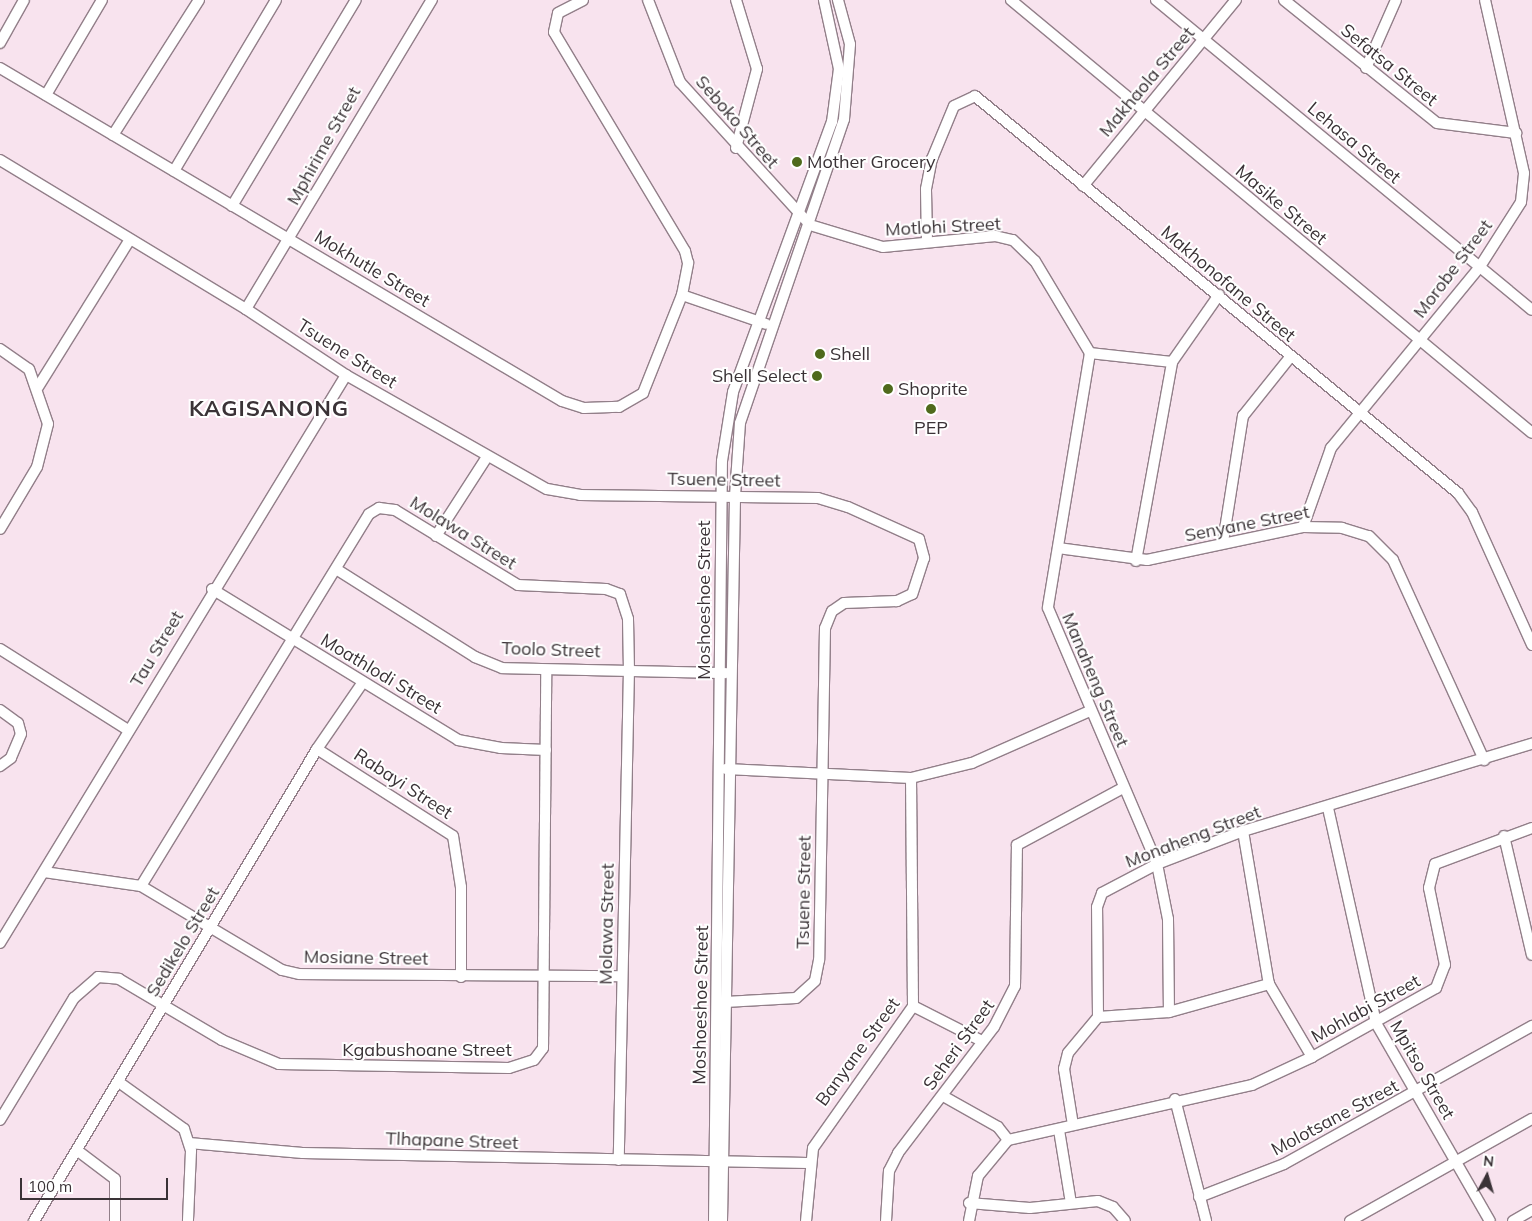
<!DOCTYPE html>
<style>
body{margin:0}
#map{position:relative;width:1532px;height:1221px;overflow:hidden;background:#f8e3ee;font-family:Mulish,sans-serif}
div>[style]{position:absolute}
.roads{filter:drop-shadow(1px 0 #927f89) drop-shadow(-1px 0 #927f89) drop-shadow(0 1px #927f89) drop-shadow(0 -1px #927f89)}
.minor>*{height:10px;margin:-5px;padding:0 5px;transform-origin:5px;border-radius:5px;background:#fff}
.dots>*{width:14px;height:14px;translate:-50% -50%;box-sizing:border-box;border:2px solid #fff;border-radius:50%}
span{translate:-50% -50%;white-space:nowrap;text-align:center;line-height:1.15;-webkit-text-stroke:4px #fff;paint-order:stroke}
.street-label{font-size:18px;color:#3a3236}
.poi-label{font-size:18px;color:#3a3236}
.left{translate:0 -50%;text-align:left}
.right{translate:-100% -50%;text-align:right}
.district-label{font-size:22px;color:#3a3236;font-weight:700;letter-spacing:1px}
.north{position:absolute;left:1462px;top:1151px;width:50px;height:50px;-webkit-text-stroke:4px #fff;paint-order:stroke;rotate:6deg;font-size:14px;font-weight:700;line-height:20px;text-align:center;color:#3a3236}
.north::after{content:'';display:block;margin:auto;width:18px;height:22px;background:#3a3236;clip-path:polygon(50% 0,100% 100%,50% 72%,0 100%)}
.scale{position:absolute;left:20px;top:1178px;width:148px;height:22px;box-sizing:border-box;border:2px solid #3a3236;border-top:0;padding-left:6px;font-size:15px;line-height:18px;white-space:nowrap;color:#3a3236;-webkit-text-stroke:4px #fff;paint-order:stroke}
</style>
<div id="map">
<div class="roads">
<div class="minor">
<div style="left:648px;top:0;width:88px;rotate:68.7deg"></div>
<div style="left:680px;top:82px;width:193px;rotate:47.7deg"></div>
<div style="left:810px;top:225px;width:76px;rotate:16.8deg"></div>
<div style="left:883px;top:247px;width:113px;rotate:-5.6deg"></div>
<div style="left:995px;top:236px;width:18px;rotate:13deg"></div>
<div style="left:1013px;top:240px;width:30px;rotate:44deg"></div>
<div style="left:1035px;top:261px;width:107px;rotate:59.1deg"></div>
<div style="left:1011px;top:0;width:677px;rotate:39.73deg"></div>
<div style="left:1156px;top:0;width:487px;rotate:39.5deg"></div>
<div style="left:1284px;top:0;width:196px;rotate:38.8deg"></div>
<div style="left:1437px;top:123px;width:80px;rotate:7.2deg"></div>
<div style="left:0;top:43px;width:49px;rotate:-60.8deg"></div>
<div style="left:0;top:68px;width:653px;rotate:30.65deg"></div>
<div style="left:562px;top:401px;width:23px;rotate:18deg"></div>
<div style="left:584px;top:408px;width:35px;rotate:-2deg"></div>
<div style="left:619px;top:407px;width:28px;rotate:-30deg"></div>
<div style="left:643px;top:393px;width:105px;rotate:-68.3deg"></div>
<div style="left:682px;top:295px;width:33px;rotate:-79deg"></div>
<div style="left:688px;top:263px;width:12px;rotate:-104deg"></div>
<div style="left:685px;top:251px;width:255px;rotate:-120.9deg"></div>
<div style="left:554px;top:32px;width:19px;rotate:-78deg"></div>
<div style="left:558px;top:13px;width:28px;rotate:-27deg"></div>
<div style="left:1366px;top:68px;width:74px;rotate:-66.2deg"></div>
<div style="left:46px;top:95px;width:110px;rotate:-59.5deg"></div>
<div style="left:113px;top:135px;width:160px;rotate:-57.5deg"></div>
<div style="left:736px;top:148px;width:82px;rotate:-75.1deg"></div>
<div style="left:757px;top:69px;width:72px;rotate:-106.9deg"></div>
<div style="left:0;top:160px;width:288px;rotate:31.2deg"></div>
<div style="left:246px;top:309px;width:120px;rotate:33.4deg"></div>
<div style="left:346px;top:375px;width:231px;rotate:29.6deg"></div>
<div style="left:547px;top:489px;width:34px;rotate:10deg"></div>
<div style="left:580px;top:495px;width:238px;rotate:0.7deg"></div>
<div style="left:818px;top:498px;width:31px;rotate:17deg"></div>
<div style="left:848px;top:507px;width:78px;rotate:24.3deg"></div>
<div style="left:919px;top:539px;width:20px;rotate:75deg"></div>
<div style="left:924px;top:558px;width:38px;rotate:108deg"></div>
<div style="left:912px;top:594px;width:17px;rotate:155deg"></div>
<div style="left:897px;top:601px;width:53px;rotate:177.8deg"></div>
<div style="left:844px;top:603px;width:14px;rotate:146deg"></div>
<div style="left:832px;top:611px;width:18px;rotate:112deg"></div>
<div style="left:825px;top:628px;width:332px;rotate:91deg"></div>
<div style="left:819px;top:960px;width:21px;rotate:101deg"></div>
<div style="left:815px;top:981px;width:25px;rotate:138deg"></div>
<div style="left:796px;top:998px;width:71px;rotate:176.8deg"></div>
<div style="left:174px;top:171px;width:199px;rotate:-59.2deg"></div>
<div style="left:1083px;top:186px;width:241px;rotate:-50.6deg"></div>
<div style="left:232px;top:206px;width:240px;rotate:-59deg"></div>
<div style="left:927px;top:242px;width:53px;rotate:-91.1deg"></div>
<div style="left:926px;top:189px;width:31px;rotate:-79deg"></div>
<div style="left:932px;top:159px;width:57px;rotate:-67.5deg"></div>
<div style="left:954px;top:106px;width:23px;rotate:-25deg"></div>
<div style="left:975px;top:96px;width:625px;rotate:39.42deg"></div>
<div style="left:1458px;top:493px;width:24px;rotate:54deg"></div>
<div style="left:1472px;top:512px;width:146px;rotate:65.7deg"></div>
<div style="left:682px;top:295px;width:89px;rotate:19deg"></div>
<div style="left:246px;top:309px;width:361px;rotate:-59deg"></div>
<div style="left:0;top:349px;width:35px;rotate:35deg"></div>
<div style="left:29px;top:369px;width:58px;rotate:70.9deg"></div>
<div style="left:48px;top:424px;width:44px;rotate:104.3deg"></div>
<div style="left:37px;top:467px;width:72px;rotate:120.8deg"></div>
<div style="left:1090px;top:353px;width:258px;rotate:99.4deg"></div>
<div style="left:1048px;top:608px;width:278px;rotate:66.9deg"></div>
<div style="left:1157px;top:864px;width:56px;rotate:78.7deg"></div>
<div style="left:1168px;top:919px;width:93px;rotate:89.4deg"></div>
<div style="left:1090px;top:353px;width:82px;rotate:6.3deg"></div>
<div style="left:38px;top:387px;width:174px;rotate:-58.1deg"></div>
<div style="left:1303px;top:527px;width:84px;rotate:-70.5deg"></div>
<div style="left:1331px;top:448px;width:233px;rotate:-50.6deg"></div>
<div style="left:1479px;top:268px;width:78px;rotate:-57.5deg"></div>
<div style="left:1521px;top:202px;width:29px;rotate:-84deg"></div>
<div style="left:1524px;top:173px;width:177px;rotate:-102.7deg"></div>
<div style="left:436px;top:536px;width:94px;rotate:-57.2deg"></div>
<div style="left:1223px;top:542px;width:128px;rotate:-81deg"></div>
<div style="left:1243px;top:416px;width:77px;rotate:-51.3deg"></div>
<div style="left:1058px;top:548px;width:90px;rotate:7.7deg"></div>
<div style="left:1147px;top:560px;width:159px;rotate:-11.9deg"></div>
<div style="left:1303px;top:527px;width:39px;rotate:1deg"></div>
<div style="left:1342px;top:528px;width:28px;rotate:17deg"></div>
<div style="left:1369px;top:536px;width:34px;rotate:45deg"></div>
<div style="left:1393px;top:560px;width:220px;rotate:65.5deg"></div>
<div style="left:1136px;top:561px;width:202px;rotate:-79.7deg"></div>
<div style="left:1172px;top:362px;width:82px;rotate:-55deg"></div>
<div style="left:336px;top:569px;width:165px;rotate:32.3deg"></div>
<div style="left:475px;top:657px;width:29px;rotate:22deg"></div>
<div style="left:502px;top:668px;width:224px;rotate:1.3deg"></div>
<div style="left:212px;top:589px;width:289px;rotate:31.5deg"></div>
<div style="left:458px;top:740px;width:44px;rotate:10.5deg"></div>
<div style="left:501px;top:748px;width:45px;rotate:2.5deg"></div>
<div style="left:0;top:649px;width:151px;rotate:32.3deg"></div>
<div style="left:0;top:710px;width:22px;rotate:36deg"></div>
<div style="left:18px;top:723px;width:11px;rotate:75deg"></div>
<div style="left:21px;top:734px;width:26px;rotate:113deg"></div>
<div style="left:11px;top:758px;width:14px;rotate:144deg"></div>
<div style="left:317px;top:749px;width:161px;rotate:32.6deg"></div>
<div style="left:453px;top:836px;width:52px;rotate:81.1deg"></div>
<div style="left:461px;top:887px;width:90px;rotate:90deg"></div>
<div style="left:726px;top:769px;width:185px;rotate:2.8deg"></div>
<div style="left:911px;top:778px;width:63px;rotate:-13.8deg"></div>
<div style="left:972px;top:763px;width:129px;rotate:-23.8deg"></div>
<div style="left:1328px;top:808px;width:220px;rotate:77.4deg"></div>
<div style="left:1376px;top:1023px;width:228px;rotate:60.1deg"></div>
<div style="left:1243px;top:831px;width:155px;rotate:80.4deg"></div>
<div style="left:1269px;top:984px;width:85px;rotate:59.5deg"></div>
<div style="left:1504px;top:836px;width:122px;rotate:76.8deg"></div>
<div style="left:44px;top:872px;width:98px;rotate:8.2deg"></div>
<div style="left:141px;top:886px;width:164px;rotate:30.8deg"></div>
<div style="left:282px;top:970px;width:18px;rotate:13deg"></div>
<div style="left:300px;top:974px;width:322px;rotate:0.4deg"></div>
<div style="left:141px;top:886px;width:436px;rotate:-58.5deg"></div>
<div style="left:369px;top:514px;width:12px;rotate:-31deg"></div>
<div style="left:379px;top:508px;width:16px;rotate:7deg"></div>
<div style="left:395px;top:510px;width:144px;rotate:31.4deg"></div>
<div style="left:518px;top:585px;width:88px;rotate:2.6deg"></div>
<div style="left:606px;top:589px;width:15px;rotate:20deg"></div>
<div style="left:620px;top:594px;width:26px;rotate:72deg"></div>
<div style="left:628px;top:619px;width:50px;rotate:88.9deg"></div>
<div style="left:629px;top:669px;width:491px;rotate:91.2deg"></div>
<div style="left:0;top:943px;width:665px;rotate:-58.65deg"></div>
<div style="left:913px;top:1006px;width:75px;rotate:26.9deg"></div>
<div style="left:1098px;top:1017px;width:71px;rotate:-4deg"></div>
<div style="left:1169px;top:1012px;width:104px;rotate:-15.6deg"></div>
<div style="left:120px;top:1083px;width:79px;rotate:35.7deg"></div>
<div style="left:184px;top:1129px;width:23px;rotate:72deg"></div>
<div style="left:191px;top:1151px;width:70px;rotate:92.5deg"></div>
<div style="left:943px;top:1096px;width:63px;rotate:29.4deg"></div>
<div style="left:998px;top:1127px;width:16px;rotate:52deg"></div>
<div style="left:1175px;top:1099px;width:126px;rotate:75.7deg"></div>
<div style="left:0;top:1120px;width:143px;rotate:-58.8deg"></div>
<div style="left:74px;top:998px;width:32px;rotate:-41deg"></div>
<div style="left:98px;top:977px;width:21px;rotate:5deg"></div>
<div style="left:119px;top:979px;width:120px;rotate:30.6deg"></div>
<div style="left:222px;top:1040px;width:62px;rotate:22.8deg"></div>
<div style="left:279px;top:1064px;width:230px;rotate:1deg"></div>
<div style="left:509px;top:1068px;width:26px;rotate:-18deg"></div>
<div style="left:534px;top:1060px;width:15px;rotate:-53deg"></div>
<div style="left:543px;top:1048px;width:378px;rotate:-89.5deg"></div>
<div style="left:1073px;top:1125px;width:57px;rotate:-99.1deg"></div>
<div style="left:1064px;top:1069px;width:16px;rotate:-76deg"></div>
<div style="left:1068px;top:1053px;width:47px;rotate:-50.2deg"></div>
<div style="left:1098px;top:1017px;width:110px;rotate:-90.5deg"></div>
<div style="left:1097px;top:907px;width:15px;rotate:-70deg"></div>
<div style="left:1102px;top:893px;width:62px;rotate:-27.8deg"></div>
<div style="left:1157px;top:864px;width:92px;rotate:-21deg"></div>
<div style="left:1243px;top:831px;width:302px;rotate:-16.8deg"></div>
<div style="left:1059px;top:1130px;width:74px;rotate:80.7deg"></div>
<div style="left:189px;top:1143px;width:114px;rotate:5deg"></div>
<div style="left:303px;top:1153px;width:505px;rotate:1.13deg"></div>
<div style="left:78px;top:1151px;width:46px;rotate:37.1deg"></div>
<div style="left:115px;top:1179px;width:42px;rotate:90deg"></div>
<div style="left:1199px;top:1197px;width:91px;rotate:-21.2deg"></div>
<div style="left:1284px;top:1164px;width:284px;rotate:-29.1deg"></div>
<div style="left:969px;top:1203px;width:61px;rotate:4.7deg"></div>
<div style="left:1030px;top:1208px;width:68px;rotate:-5.9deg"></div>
<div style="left:1098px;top:1201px;width:16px;rotate:22deg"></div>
<div style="left:1113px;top:1207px;width:18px;rotate:49deg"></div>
<div style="left:34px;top:1221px;width:550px;rotate:-59.05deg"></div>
<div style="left:317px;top:749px;width:81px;rotate:-55.5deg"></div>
<div style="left:714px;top:1221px;width:760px;rotate:-89.4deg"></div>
<div style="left:722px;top:461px;width:70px;rotate:-80.9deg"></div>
<div style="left:733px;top:392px;width:288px;rotate:-69.9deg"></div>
<div style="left:832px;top:122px;width:53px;rotate:-82.5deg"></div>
<div style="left:839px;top:69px;width:71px;rotate:-102.3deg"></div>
<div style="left:722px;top:1221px;width:725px;rotate:-88.97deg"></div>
<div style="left:735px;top:496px;width:73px;rotate:-86.1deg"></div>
<div style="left:740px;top:423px;width:321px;rotate:-71.1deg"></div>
<div style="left:844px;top:119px;width:75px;rotate:-85.4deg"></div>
<div style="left:850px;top:44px;width:46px;rotate:-105.3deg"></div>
<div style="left:806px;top:1221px;width:73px;rotate:-84.5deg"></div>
<div style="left:813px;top:1148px;width:174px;rotate:-54.8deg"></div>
<div style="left:913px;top:1006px;width:228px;rotate:-90.5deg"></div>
<div style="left:886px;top:1221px;width:50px;rotate:-86.6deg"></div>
<div style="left:889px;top:1171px;width:20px;rotate:-63deg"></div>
<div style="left:898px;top:1153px;width:158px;rotate:-52.7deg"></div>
<div style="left:994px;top:1027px;width:46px;rotate:-62.9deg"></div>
<div style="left:1015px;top:986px;width:141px;rotate:-89.2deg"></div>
<div style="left:1017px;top:845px;width:120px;rotate:-28.3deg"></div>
<div style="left:969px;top:1221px;width:46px;rotate:-78.7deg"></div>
<div style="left:978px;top:1176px;width:47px;rotate:-50.2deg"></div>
<div style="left:1008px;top:1140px;width:250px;rotate:-12.7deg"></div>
<div style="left:1252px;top:1085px;width:66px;rotate:-25deg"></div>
<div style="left:1312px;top:1057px;width:142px;rotate:-29.1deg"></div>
<div style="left:1436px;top:988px;width:25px;rotate:-69deg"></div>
<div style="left:1445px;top:965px;width:79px;rotate:-101.7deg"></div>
<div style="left:1429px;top:888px;width:25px;rotate:-76deg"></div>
<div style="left:1435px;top:864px;width:103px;rotate:-20.4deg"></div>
<div style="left:1350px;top:1221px;width:209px;rotate:-29.3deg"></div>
<div style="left:1513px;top:1221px;width:22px;rotate:-30deg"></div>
</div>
</div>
<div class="dots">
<div style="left:797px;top:162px;background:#4f6a1c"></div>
<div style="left:820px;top:354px;background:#4f6a1c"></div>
<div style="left:817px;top:376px;background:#4f6a1c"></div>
<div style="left:888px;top:389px;background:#4f6a1c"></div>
<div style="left:931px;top:409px;background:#4f6a1c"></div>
</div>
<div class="street-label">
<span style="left:1389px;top:65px;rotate:39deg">Sefatsa Street</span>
<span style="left:1147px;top:82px;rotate:-50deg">Makhaola Street</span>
<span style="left:737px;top:122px;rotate:49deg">Seboko Street</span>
<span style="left:1354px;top:143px;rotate:40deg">Lehasa Street</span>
<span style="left:324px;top:146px;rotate:-61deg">Mphirime Street</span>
<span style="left:1281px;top:205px;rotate:40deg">Masike Street</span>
<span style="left:943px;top:227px;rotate:-3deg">Motlohi Street</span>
<span style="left:372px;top:269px;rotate:31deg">Mokhutle Street</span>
<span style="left:1453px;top:269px;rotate:-53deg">Morobe Street</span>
<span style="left:1228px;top:284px;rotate:40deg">Makhonofane Street</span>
<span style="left:347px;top:354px;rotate:32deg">Tsuene Street</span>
<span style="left:724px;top:480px;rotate:1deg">Tsuene Street</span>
<span style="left:1247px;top:524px;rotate:-11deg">Senyane Street</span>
<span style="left:463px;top:533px;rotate:32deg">Molawa Street</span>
<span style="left:704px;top:600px;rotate:-90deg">Moshoeshoe Street</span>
<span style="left:157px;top:649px;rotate:-59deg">Tau Street</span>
<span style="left:551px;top:650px;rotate:2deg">Toolo Street</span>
<span style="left:381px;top:674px;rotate:31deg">Moathlodi Street</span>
<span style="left:1095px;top:680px;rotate:67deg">Manaheng Street</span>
<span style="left:403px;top:784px;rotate:33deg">Rabayi Street</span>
<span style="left:1193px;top:837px;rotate:-21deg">Monaheng Street</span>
<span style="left:804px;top:892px;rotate:-89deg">Tsuene Street</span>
<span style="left:607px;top:924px;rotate:-89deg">Molawa Street</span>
<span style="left:183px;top:942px;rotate:-59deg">Sedikelo Street</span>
<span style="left:366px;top:958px;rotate:1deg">Mosiane Street</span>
<span style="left:701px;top:1005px;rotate:-89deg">Moshoeshoe Street</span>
<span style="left:1366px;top:1009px;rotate:-29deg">Mohlabi Street</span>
<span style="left:959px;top:1045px;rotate:-54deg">Seheri Street</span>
<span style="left:427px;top:1050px">Kgabushoane Street</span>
<span style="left:858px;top:1052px;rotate:-54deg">Banyane Street</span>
<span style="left:1422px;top:1070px;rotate:60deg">Mpitso Street</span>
<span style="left:1335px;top:1118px;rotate:-28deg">Molotsane Street</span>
<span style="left:452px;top:1141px;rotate:2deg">Tlhapane Street</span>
</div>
<div class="poi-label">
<span class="left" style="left:807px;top:162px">Mother Grocery</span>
<span class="left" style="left:830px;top:354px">Shell</span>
<span class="right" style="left:807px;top:376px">Shell Select</span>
<span class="left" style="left:898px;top:389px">Shoprite</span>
<span style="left:931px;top:428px">PEP</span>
</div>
<div class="district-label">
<span style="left:269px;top:409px">KAGISANONG</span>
</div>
<div class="north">N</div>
<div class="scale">100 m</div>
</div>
